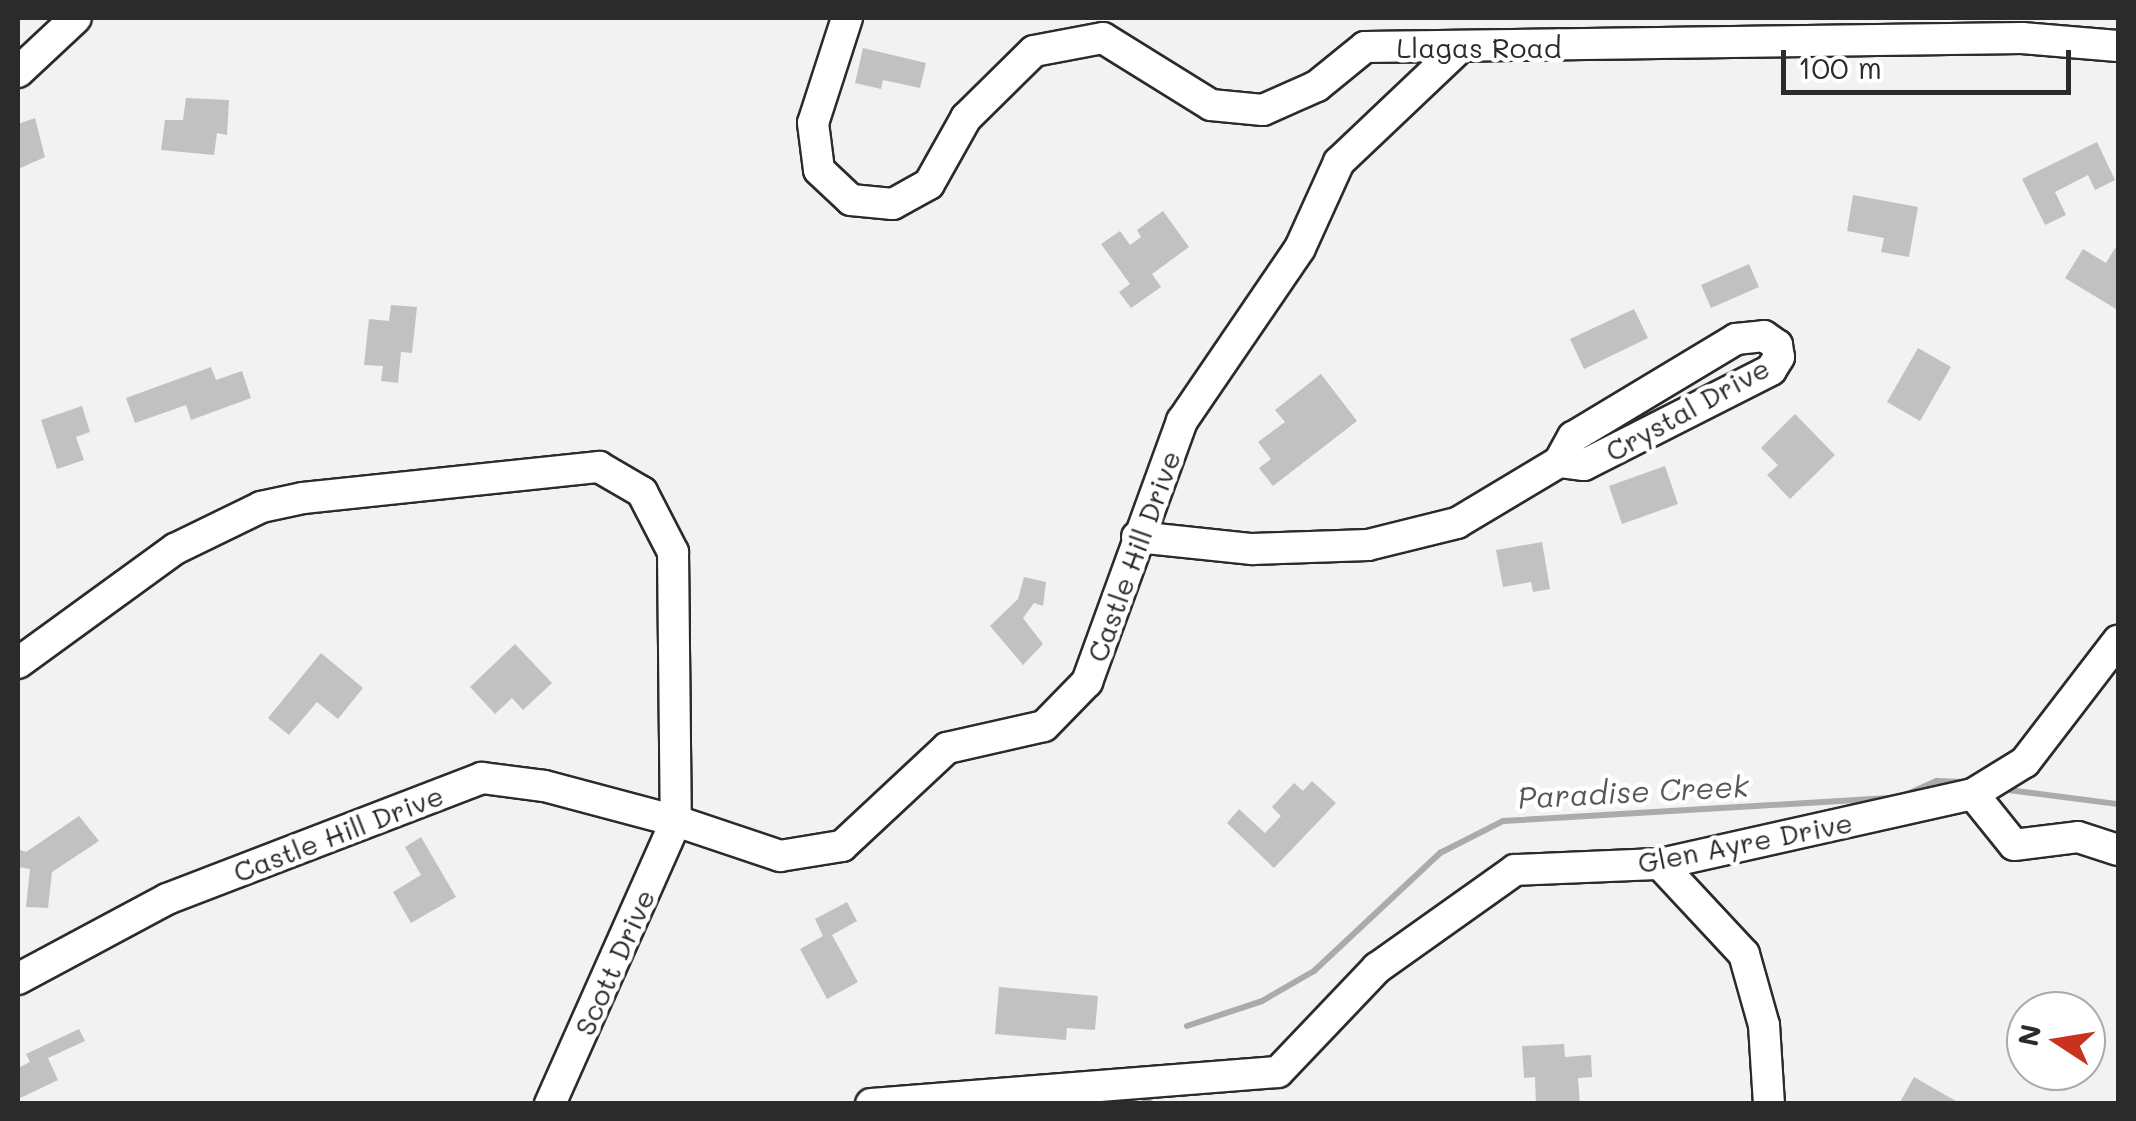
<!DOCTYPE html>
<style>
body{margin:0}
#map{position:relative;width:2136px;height:1121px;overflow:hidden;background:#f2f2f2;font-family:Mali,sans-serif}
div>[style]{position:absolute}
.stream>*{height:6px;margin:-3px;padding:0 3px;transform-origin:3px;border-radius:3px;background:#ababab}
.building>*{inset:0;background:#c1c1c1}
.roads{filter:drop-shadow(2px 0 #2b2b2b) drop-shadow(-2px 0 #2b2b2b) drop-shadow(0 2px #2b2b2b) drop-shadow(0 -2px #2b2b2b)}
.minor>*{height:30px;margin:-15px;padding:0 15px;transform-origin:15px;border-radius:15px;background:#fff}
span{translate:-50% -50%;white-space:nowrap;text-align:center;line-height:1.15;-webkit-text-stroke:9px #fff;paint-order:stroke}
.street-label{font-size:28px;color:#2b2b2b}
.water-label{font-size:30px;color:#585858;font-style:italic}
.frame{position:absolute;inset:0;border:20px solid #2b2b2b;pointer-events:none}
.north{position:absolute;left:2006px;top:991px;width:100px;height:100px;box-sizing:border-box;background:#fff;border:2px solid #aaa;border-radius:50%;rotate:282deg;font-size:28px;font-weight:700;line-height:40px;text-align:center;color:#2b2b2b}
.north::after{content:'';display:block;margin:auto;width:35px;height:45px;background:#c8321e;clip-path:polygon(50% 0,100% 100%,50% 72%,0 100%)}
.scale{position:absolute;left:1781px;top:50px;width:290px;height:45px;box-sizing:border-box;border:5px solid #2b2b2b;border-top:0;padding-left:12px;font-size:30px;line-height:35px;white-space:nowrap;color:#2b2b2b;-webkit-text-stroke:8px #fff;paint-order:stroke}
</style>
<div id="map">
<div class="stream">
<div style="left:2008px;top:790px;width:111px;rotate:7.3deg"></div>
<div style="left:1905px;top:795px;width:35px;rotate:-24deg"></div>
<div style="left:1937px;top:781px;width:27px;rotate:2deg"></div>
<div style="left:1187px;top:1026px;width:79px;rotate:-18.4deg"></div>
<div style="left:1262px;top:1001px;width:60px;rotate:-30deg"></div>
<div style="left:1314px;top:971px;width:173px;rotate:-43.1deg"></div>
<div style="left:1440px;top:853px;width:71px;rotate:-26.9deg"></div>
<div style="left:1503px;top:821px;width:391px;rotate:-3.4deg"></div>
<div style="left:1142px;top:1104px;width:20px;rotate:-37deg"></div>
</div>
<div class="building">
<div style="clip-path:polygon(863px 48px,926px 63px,920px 88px,883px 80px,881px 89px,855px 83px)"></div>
<div style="clip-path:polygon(186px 98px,229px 100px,227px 135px,217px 133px,214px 155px,161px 150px,165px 120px,183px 120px)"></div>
<div style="clip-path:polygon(35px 118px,45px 157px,18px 169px,18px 124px)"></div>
<div style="clip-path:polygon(2097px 142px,2115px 180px,2095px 190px,2088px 175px,2055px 192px,2066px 215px,2045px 225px,2022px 179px)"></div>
<div style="clip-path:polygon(1853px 195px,1918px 207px,1909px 257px,1881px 252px,1884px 238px,1847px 231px)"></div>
<div style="clip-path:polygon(1163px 211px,1189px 247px,1152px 274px,1161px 287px,1131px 308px,1119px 292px,1130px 284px,1101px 244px,1120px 231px,1130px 245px,1141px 237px,1137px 230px)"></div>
<div style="clip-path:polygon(2115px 248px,2118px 251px,2116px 309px,2065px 278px,2083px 249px,2106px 263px)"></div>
<div style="clip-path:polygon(1749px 264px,1759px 287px,1711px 308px,1701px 285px)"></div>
<div style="clip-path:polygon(391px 305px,417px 307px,412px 353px,401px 352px,398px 383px,381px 381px,383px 366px,364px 365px,369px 319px,389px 321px)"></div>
<div style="clip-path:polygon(1634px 309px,1648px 338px,1584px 369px,1570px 339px)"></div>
<div style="clip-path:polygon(1918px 348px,1951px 367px,1920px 421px,1887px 402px)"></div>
<div style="clip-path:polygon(211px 367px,216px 380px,242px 371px,251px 398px,191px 420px,186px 405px,135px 423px,126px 398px)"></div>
<div style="clip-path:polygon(1321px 374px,1357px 421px,1273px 486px,1259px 468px,1271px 459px,1258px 442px,1285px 422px,1275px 410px)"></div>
<div style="clip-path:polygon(82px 406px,90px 432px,76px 437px,84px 460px,57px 469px,41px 420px)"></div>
<div style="clip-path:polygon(1795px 414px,1835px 455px,1790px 499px,1767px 475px,1778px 465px,1761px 448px)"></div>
<div style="clip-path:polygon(1665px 466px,1678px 504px,1622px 524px,1609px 486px)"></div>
<div style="clip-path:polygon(1542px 542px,1550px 589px,1533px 592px,1531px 582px,1503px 587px,1496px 550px)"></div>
<div style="clip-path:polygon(1024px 577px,1046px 582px,1043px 606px,1034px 603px,1023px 618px,1043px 644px,1023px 665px,990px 626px,1018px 599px)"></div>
<div style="clip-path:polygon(515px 644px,552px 683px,523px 710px,512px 698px,495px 714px,470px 687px)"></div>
<div style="clip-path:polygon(321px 653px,363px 688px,338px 719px,317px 702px,289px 735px,268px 718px)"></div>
<div style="clip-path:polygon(1312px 781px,1336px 803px,1274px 868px,1227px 823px,1239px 809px,1265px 833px,1281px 816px,1272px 807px,1294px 783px,1303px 791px)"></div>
<div style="clip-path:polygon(79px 816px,99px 841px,52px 872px,48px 908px,26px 907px,30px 869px,18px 867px,18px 849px,26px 852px)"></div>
<div style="clip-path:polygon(421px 837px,456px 897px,411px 923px,393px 892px,421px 875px,405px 847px)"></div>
<div style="clip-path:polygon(847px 902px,857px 921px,832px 935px,858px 982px,827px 999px,800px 949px,823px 936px,815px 919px)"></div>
<div style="clip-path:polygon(999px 987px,1098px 996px,1095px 1030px,1067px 1028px,1066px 1040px,995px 1034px)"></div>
<div style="clip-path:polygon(79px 1029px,85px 1041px,48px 1058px,58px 1080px,18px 1099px,18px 1068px,30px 1062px,26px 1054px)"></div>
<div style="clip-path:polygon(1564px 1044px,1565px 1057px,1591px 1055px,1592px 1077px,1578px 1078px,1580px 1104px,1536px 1104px,1535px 1077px,1524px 1078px,1522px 1046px)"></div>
<div style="clip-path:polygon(1914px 1077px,1961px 1104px,1899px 1104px)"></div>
</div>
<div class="roads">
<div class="minor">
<div style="left:847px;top:18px;width:110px;rotate:107.9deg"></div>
<div style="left:813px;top:123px;width:47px;rotate:82.7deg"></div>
<div style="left:819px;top:170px;width:44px;rotate:43.2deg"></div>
<div style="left:851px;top:200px;width:42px;rotate:5.4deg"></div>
<div style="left:893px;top:204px;width:41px;rotate:-29.1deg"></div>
<div style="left:929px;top:184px;width:76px;rotate:-60.7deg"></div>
<div style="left:966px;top:118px;width:95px;rotate:-44.6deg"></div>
<div style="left:1034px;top:51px;width:70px;rotate:-10.7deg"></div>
<div style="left:1103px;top:38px;width:127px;rotate:31.8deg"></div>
<div style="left:1211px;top:105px;width:52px;rotate:5.5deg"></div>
<div style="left:1263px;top:110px;width:59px;rotate:-24deg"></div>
<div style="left:1317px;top:86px;width:62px;rotate:-39.1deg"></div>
<div style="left:1365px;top:47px;width:657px;rotate:-0.78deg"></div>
<div style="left:2022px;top:38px;width:96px;rotate:4.8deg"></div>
<div style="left:18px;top:72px;width:79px;rotate:-43deg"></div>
<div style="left:1137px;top:537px;width:116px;rotate:6deg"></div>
<div style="left:1252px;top:549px;width:116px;rotate:-2deg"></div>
<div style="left:1368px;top:545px;width:92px;rotate:-13.9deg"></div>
<div style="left:1457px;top:523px;width:119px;rotate:-30.9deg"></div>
<div style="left:1559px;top:462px;width:29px;rotate:-61deg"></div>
<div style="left:1573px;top:437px;width:190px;rotate:-31deg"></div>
<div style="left:1736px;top:339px;width:28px;rotate:-6deg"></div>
<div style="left:1764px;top:336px;width:16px;rotate:35deg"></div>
<div style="left:1777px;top:345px;width:12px;rotate:81deg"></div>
<div style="left:1779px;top:357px;width:15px;rotate:122deg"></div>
<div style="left:1771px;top:370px;width:210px;rotate:153.1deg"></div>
<div style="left:1584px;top:465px;width:25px;rotate:-173deg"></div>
<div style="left:18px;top:663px;width:194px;rotate:-36deg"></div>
<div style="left:175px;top:549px;width:96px;rotate:-26deg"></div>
<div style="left:261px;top:507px;width:43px;rotate:-12.1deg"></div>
<div style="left:303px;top:498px;width:298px;rotate:-6deg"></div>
<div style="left:599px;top:467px;width:50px;rotate:30.2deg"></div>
<div style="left:642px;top:492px;width:68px;rotate:62.7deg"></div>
<div style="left:673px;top:552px;width:269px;rotate:89.4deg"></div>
<div style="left:676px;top:821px;width:137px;rotate:-165.1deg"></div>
<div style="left:544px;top:786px;width:63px;rotate:-172.6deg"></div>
<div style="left:482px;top:778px;width:337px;rotate:159deg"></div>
<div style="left:167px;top:899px;width:169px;rotate:151.8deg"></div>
<div style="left:1973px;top:794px;width:65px;rotate:51.2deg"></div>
<div style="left:2014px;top:845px;width:64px;rotate:-7.1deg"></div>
<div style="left:2078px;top:837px;width:42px;rotate:18deg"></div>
<div style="left:1660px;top:864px;width:123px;rotate:47deg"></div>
<div style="left:1744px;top:954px;width:74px;rotate:74.3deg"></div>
<div style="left:1764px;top:1025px;width:79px;rotate:86.4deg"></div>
<div style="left:550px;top:1104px;width:310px;rotate:-66deg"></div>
<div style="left:676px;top:821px;width:110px;rotate:18.6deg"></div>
<div style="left:780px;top:856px;width:63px;rotate:-9.2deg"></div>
<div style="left:842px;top:846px;width:144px;rotate:-43deg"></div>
<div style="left:947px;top:748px;width:99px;rotate:-12.8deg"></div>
<div style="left:1044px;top:726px;width:62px;rotate:-45.7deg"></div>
<div style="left:1087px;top:682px;width:278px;rotate:-70deg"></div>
<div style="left:1182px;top:421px;width:209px;rotate:-55.7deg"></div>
<div style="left:1300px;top:248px;width:94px;rotate:-65.6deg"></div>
<div style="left:1339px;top:162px;width:164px;rotate:-43.5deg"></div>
<div style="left:871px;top:1104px;width:408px;rotate:-4.5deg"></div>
<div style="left:1278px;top:1072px;width:144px;rotate:-46.4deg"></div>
<div style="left:1377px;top:968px;width:169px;rotate:-35.4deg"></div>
<div style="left:1515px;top:870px;width:145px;rotate:-2.4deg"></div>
<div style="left:1660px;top:864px;width:321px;rotate:-12.6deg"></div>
<div style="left:1973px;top:794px;width:61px;rotate:-31.6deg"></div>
<div style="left:2025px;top:762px;width:153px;rotate:-52.5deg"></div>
</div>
</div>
<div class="street-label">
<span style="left:1479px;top:47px">Llagas Road</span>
<span style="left:1687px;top:409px;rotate:-29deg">Crystal Drive</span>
<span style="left:1133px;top:556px;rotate:-70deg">Castle Hill Drive</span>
<span style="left:338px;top:833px;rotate:-21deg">Castle Hill Drive</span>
<span style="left:1745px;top:842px;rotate:-11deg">Glen Ayre Drive</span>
<span style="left:614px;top:962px;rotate:-66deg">Scott Drive</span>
</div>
<div class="water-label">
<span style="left:1633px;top:791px;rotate:-3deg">Paradise Creek</span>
</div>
<div class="frame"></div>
<div class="north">N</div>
<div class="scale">100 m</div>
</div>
